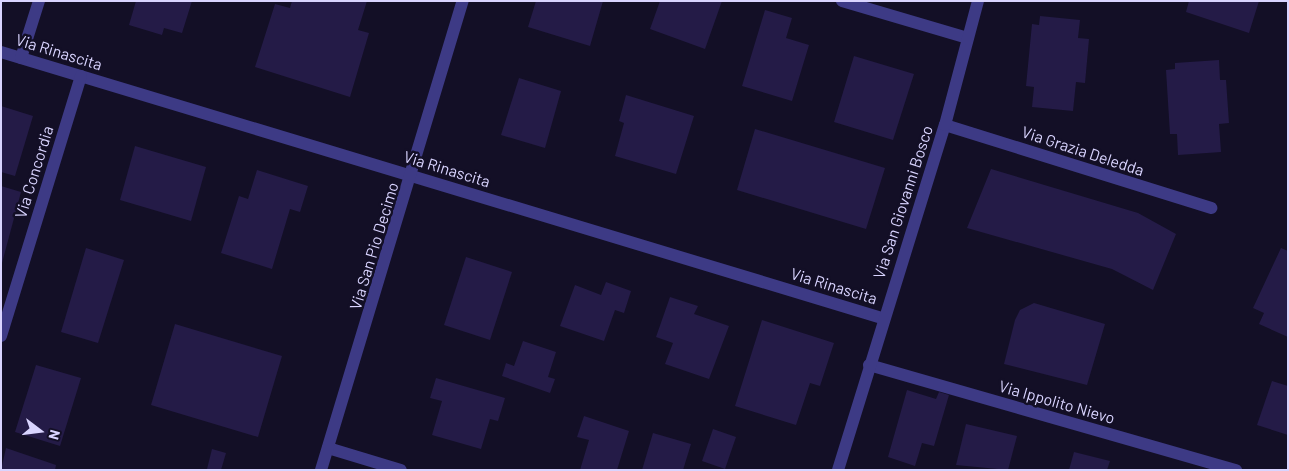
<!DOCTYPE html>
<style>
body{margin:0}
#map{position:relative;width:1289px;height:471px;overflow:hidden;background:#130f26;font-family:Barlow,sans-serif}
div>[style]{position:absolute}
.building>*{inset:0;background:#241b47}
.street>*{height:12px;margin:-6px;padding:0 6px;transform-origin:6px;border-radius:6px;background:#3d3a85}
span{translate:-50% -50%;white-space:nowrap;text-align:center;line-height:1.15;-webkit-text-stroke:5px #130f26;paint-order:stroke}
.street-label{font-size:16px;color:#d9d4ff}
.frame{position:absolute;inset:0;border:2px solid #d9d4ff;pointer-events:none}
.north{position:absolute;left:15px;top:406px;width:50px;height:50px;-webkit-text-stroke:4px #130f26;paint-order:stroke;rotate:105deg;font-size:14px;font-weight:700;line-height:20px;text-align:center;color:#d9d4ff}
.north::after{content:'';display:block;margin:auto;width:18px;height:22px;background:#d9d4ff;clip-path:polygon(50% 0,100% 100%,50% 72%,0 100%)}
</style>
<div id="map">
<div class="building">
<div style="clip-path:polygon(136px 1px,192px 1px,182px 33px,164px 28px,162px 35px,129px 25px)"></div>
<div style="clip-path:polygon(292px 1px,367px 1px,358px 30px,369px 33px,350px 97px,255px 67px,275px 4px,290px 8px)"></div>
<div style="clip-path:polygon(536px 1px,603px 1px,590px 46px,528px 27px)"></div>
<div style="clip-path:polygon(660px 1px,722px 1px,705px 49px,650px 29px)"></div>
<div style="clip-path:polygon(1189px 1px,1259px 1px,1249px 33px,1186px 12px)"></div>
<div style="clip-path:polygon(765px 10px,792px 18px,786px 38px,809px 45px,792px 101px,742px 86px)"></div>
<div style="clip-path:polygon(1040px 16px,1080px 20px,1078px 38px,1089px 39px,1085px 83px,1076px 82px,1073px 111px,1032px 107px,1034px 87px,1026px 86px,1032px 24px,1039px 25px)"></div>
<div style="clip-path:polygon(854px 56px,914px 74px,893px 140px,834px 122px)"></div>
<div style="clip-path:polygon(1219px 60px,1220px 80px,1226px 80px,1229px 123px,1219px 124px,1221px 152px,1178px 155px,1177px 134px,1170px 134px,1166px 70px,1175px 69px,1175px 63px)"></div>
<div style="clip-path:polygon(519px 78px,561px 91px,545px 148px,501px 135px)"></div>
<div style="clip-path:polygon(626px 95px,694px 116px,676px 174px,615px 156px,624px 123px,619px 121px)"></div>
<div style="clip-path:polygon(1px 106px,33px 116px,15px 176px,1px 172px)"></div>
<div style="clip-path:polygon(755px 129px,885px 168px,866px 229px,737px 190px)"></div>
<div style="clip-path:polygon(135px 146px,206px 167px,191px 221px,120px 200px)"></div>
<div style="clip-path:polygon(991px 169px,1138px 213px,1176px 234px,1153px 290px,1112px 269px,967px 228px)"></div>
<div style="clip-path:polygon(257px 170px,308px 186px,300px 212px,290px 209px,272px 269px,221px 253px,239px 196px,248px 199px)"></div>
<div style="clip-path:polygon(1px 186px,21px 192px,2px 263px,1px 263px)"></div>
<div style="clip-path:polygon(86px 248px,124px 260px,98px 343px,61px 332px)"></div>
<div style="clip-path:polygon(1281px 248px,1288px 251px,1288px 337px,1259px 324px,1264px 313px,1253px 308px)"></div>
<div style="clip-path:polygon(466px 257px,512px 272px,490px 340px,444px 325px)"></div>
<div style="clip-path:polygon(606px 282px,631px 291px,624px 313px,615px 310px,604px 341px,560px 326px,575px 285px,601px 295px)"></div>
<div style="clip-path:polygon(670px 297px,698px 306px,694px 314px,729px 326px,709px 379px,665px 364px,673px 343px,656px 337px)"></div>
<div style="clip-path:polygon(1034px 303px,1105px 324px,1087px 385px,1004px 364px,1015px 320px,1020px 310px)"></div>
<div style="clip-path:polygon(762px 320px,834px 343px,820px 386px,810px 383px,796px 425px,735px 406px)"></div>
<div style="clip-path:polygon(175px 324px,282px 356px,258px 437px,151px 405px)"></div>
<div style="clip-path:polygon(523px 341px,556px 352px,548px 377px,555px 379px,550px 393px,502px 376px,506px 363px,514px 366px)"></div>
<div style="clip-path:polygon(36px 365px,81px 378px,60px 446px,15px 432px)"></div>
<div style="clip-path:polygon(436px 378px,505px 398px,498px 421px,490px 419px,481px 449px,432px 435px,442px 401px,430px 398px)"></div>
<div style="clip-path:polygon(1272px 381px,1288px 386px,1288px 435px,1257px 425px)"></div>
<div style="clip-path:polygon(907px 390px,936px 399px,939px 392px,949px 395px,934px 446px,922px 443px,915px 466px,888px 457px)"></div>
<div style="clip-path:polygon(584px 416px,629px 431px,617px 470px,580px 470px,589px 440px,577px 437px)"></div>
<div style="clip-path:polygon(966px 424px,1017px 436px,1008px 470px,956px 465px)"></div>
<div style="clip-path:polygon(713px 429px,736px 437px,725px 469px,702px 461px)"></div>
<div style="clip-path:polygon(653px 433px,691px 444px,683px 470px,642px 470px)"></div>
<div style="clip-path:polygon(6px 448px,56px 465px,55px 470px,1px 470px)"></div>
<div style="clip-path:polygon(212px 449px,226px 453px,221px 470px,207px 469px)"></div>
<div style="clip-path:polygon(1074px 452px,1110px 461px,1107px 470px,1069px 470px)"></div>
</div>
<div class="street">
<div style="left:842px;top:1px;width:131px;rotate:16.4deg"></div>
<div style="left:1px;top:52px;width:920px;rotate:16.8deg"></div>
<div style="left:21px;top:58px;width:60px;rotate:-72.5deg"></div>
<div style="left:945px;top:125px;width:279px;rotate:17.3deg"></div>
<div style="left:1px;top:336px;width:272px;rotate:-72.9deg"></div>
<div style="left:869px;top:365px;width:382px;rotate:16deg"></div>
<div style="left:328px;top:448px;width:76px;rotate:16.8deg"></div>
<div style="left:321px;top:470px;width:490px;rotate:-73.2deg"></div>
<div style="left:838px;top:470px;width:361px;rotate:-72.8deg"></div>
<div style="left:945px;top:125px;width:128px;rotate:-75.1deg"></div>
</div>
<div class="street-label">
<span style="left:59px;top:52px;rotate:17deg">Via Rinascita</span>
<span style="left:1083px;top:151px;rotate:18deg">Via Grazia Deledda</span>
<span style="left:447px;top:169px;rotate:17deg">Via Rinascita</span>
<span style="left:34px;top:172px;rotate:-73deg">Via Concordia</span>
<span style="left:903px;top:202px;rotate:-72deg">Via San Giovanni Bosco</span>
<span style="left:374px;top:246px;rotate:-73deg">Via San Pio Decimo</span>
<span style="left:834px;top:286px;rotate:17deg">Via Rinascita</span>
<span style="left:1057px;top:402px;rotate:16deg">Via Ippolito Nievo</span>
</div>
<div class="frame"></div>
<div class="north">N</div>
</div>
